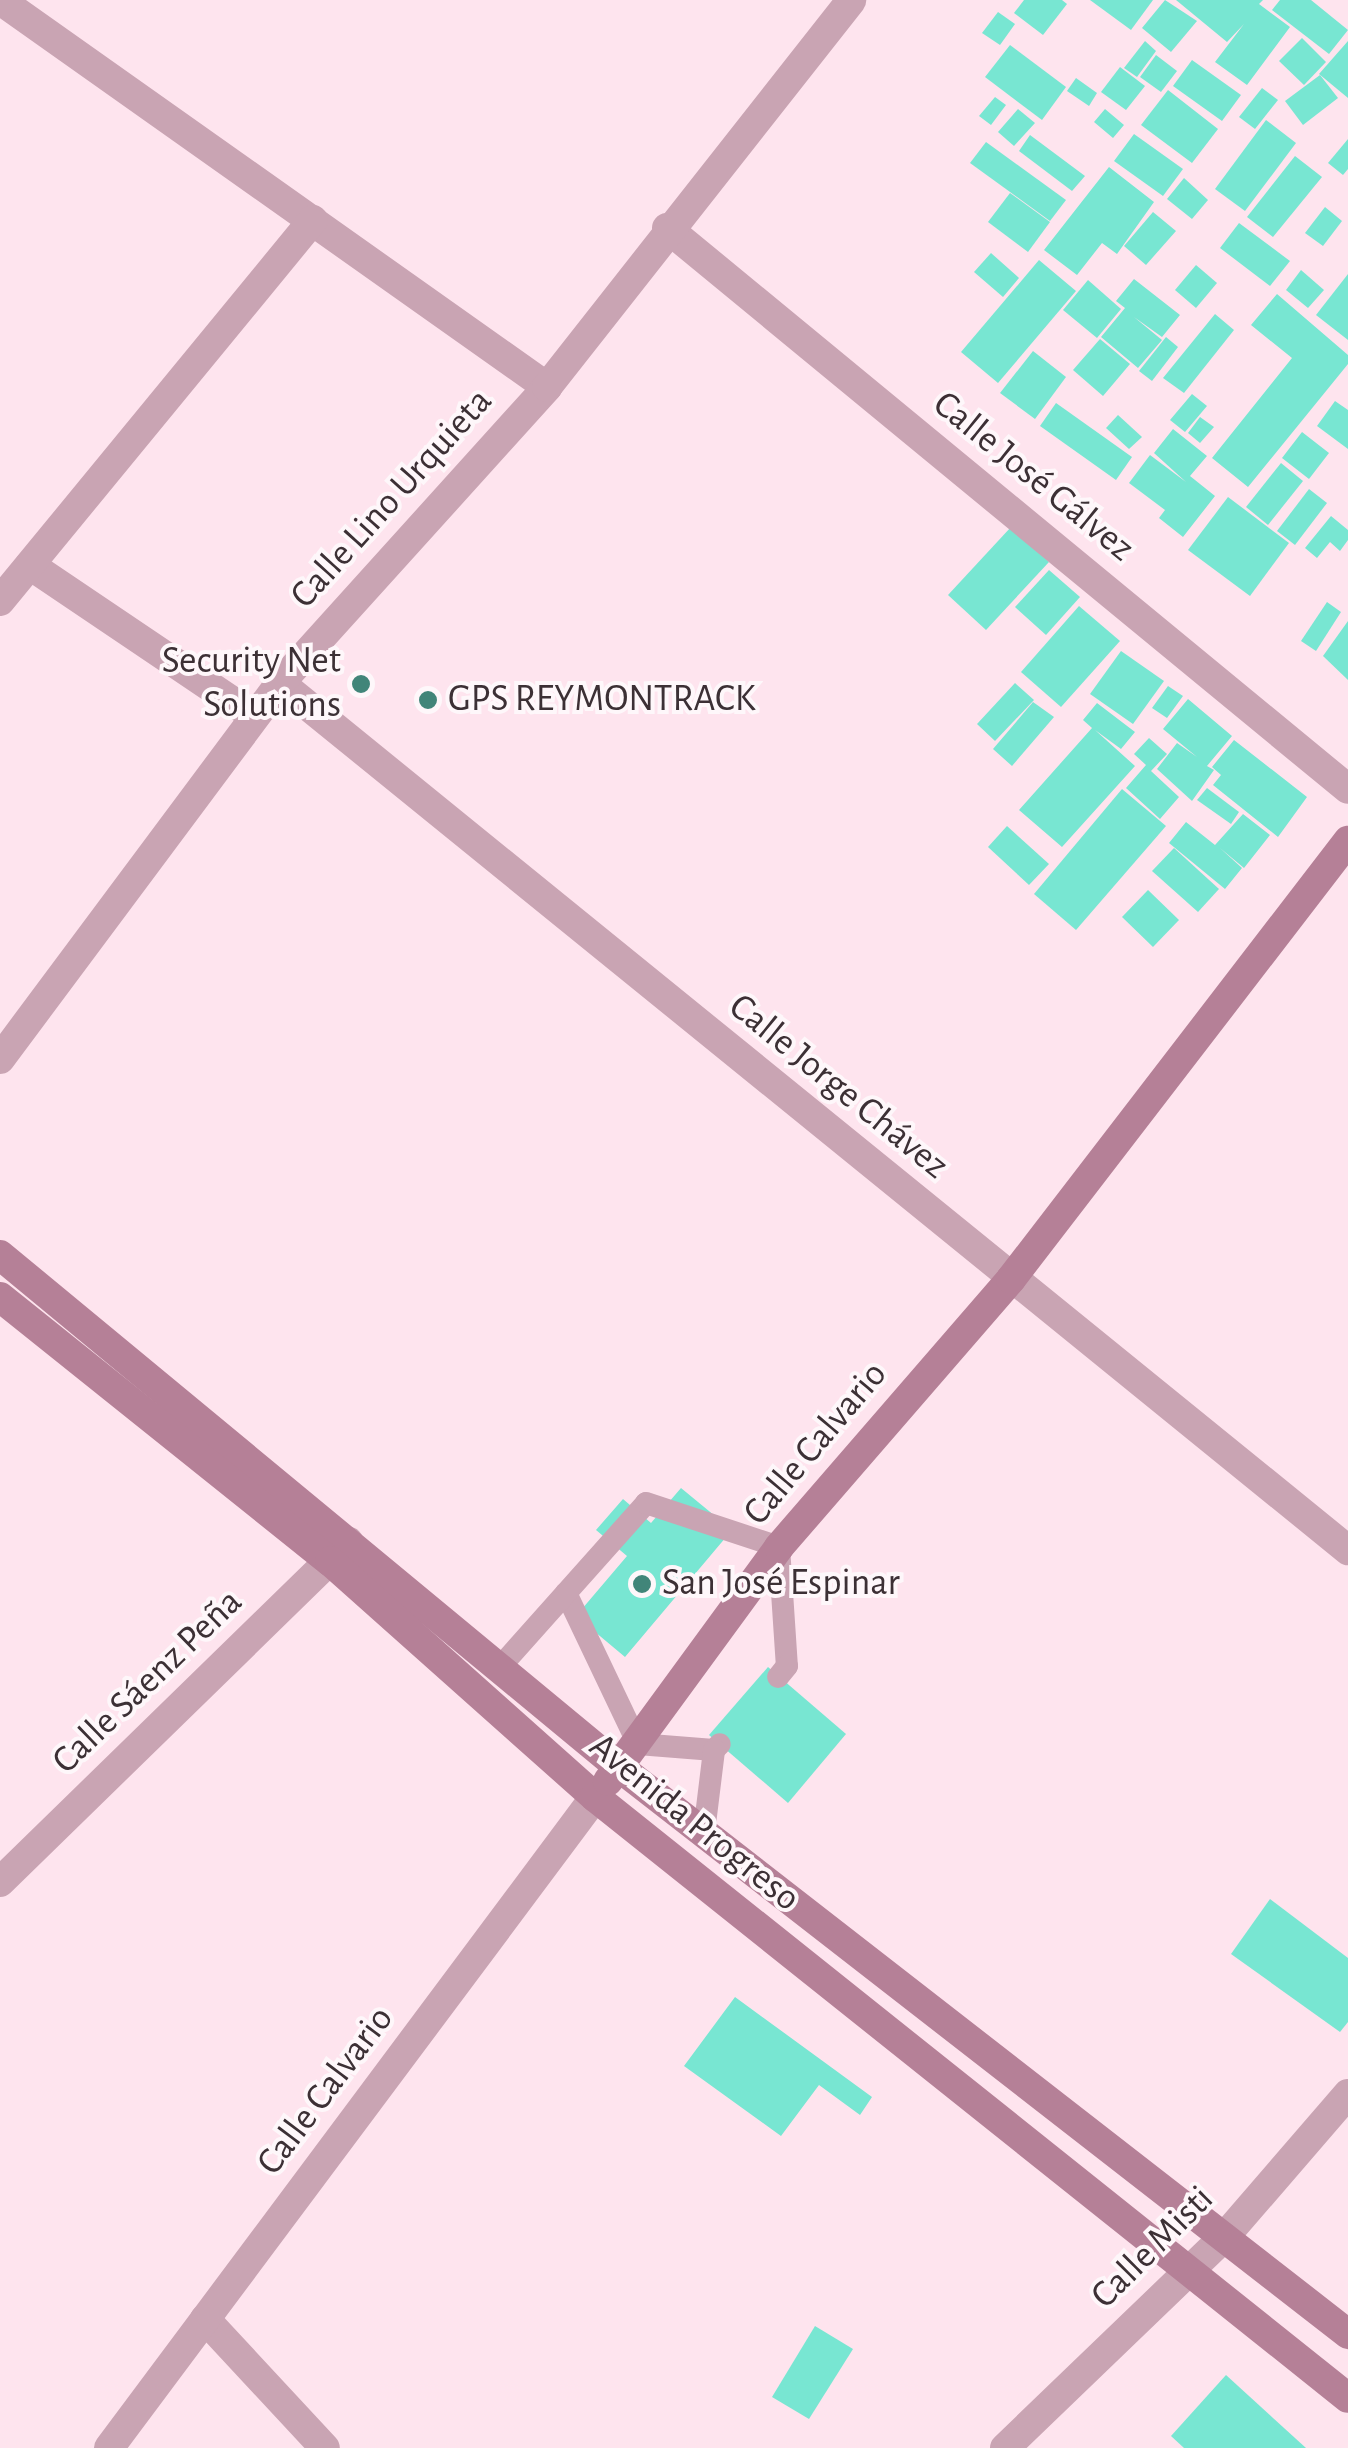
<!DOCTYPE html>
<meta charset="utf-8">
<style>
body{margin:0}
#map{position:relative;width:1348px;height:2448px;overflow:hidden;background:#fee4ee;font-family:"Alegreya Sans",sans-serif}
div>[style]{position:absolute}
.building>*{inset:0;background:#78e6d2}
.lane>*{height:22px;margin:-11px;padding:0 11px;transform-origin:11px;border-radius:11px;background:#c9a4b3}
.street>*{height:30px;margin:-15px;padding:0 15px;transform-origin:15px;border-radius:15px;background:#c9a4b3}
.secondary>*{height:30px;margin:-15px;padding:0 15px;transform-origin:15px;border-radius:15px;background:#b58097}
.dots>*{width:28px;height:28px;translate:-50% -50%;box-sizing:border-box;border:5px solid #fef7fa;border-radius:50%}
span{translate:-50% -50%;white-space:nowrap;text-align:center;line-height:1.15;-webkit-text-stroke:8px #fef7fa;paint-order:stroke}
.street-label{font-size:38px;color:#3c3035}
.poi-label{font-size:38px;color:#3c3035}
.right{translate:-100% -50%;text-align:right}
.left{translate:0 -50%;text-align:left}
</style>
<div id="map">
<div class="building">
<div style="clip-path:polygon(1024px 0,1062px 0,1067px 4px,1043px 35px,1014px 13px)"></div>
<div style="clip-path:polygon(1090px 0,1153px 0,1131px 30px)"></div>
<div style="clip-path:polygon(1165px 0,1197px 21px,1171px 52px,1142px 28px)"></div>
<div style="clip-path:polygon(1176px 0,1263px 0,1259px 4px,1290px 27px,1247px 85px,1215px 62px,1244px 24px,1227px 42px)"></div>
<div style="clip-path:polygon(1280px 0,1311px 0,1348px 30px,1329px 54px,1272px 10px)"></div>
<div style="clip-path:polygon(998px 12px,1015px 24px,1000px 45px,982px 33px)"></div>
<div style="clip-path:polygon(1302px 38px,1326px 62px,1304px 85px,1279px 61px)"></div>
<div style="clip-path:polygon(1145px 41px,1156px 51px,1137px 77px,1124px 68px)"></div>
<div style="clip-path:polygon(1348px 41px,1348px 98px,1319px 74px)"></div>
<div style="clip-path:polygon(1010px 45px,1066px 87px,1042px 120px,985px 77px)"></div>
<div style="clip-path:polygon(1156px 55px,1177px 71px,1161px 92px,1140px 77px)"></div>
<div style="clip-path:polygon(1192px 60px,1241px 95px,1222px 121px,1173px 86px)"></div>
<div style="clip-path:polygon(1120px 67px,1145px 86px,1126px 110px,1101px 92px)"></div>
<div style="clip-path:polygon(1320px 75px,1338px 98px,1303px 125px,1285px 101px)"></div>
<div style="clip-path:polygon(1076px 78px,1097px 93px,1089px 106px,1067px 91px)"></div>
<div style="clip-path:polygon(1262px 88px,1278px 100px,1255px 129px,1239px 117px)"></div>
<div style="clip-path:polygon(1168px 90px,1218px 129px,1192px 163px,1141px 125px)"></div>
<div style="clip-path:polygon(995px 97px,1006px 105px,991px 125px,979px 116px)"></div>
<div style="clip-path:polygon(1018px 109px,1035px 123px,1014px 146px,998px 132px)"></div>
<div style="clip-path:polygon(1105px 109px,1124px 125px,1113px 138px,1094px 122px)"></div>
<div style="clip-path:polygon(1266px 120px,1296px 143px,1245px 211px,1215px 189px)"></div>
<div style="clip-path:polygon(1134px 134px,1183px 169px,1163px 196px,1114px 161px)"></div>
<div style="clip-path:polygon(1030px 135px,1085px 176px,1072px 191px,1019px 151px)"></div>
<div style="clip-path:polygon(1348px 139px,1348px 169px,1343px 175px,1328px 163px)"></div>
<div style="clip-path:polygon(986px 142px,1066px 200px,1050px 221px,970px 163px)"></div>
<div style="clip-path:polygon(1295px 156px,1322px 177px,1273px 237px,1247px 217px)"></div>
<div style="clip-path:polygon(1109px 167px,1154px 202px,1117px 254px,1102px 243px,1077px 275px,1044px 250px)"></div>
<div style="clip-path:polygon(1184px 178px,1208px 200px,1192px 219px,1167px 199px)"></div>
<div style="clip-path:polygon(1010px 193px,1050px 222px,1028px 252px,988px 222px)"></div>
<div style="clip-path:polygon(1325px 207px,1342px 221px,1323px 246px,1305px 233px)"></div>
<div style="clip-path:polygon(1153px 212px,1176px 231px,1146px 265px,1124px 246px)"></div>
<div style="clip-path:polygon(1239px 223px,1290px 261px,1270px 286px,1220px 248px)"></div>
<div style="clip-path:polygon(991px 253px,1019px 278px,1003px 297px,974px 272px)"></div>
<div style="clip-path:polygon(1039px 260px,1076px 291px,998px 383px,961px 352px)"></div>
<div style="clip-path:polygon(1196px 265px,1217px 283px,1196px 308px,1175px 290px)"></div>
<div style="clip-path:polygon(1301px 270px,1324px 290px,1308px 308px,1286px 290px)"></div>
<div style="clip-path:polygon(1348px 274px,1348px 340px,1316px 315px)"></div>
<div style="clip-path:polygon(1134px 279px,1180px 315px,1162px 337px,1134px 317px,1162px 340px,1138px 368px,1101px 337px,1125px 308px,1116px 301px)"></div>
<div style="clip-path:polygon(1088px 280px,1121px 309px,1097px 338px,1063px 310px)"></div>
<div style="clip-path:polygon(1277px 294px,1348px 355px,1348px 364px,1248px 487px,1212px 458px,1292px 358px,1251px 325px)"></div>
<div style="clip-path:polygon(1215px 314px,1234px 330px,1184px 393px,1163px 378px)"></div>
<div style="clip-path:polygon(1166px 337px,1178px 347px,1152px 381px,1139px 371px)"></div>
<div style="clip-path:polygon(1100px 339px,1130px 364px,1103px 396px,1073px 370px)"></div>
<div style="clip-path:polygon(1033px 351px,1066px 377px,1035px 419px,1000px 393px)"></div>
<div style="clip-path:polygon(1192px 394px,1207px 406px,1185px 432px,1170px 420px)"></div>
<div style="clip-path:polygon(1335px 401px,1348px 410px,1348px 449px,1317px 426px)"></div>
<div style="clip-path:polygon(1056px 403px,1132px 457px,1116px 480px,1040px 426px)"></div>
<div style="clip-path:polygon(1118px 415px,1142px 437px,1129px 449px,1106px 428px)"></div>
<div style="clip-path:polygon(1200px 417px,1214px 427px,1200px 443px,1188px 433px)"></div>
<div style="clip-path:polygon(1173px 429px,1207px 456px,1190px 476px,1215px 496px,1183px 537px,1159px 518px,1165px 510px,1129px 483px,1150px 455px,1186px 482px,1154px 453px)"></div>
<div style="clip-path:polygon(1302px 432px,1329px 453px,1309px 479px,1282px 458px)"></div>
<div style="clip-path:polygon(1281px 463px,1303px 481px,1268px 525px,1246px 507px)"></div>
<div style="clip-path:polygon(1309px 489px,1327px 503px,1295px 545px,1277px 531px)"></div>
<div style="clip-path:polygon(1228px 497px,1289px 543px,1250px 596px,1188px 550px)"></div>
<div style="clip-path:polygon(1331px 516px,1348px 530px,1348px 540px,1340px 551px,1330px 542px,1317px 558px,1305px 548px)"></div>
<div style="clip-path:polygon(1011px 527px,1049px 562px,986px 630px,948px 595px)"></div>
<div style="clip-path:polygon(1049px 570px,1080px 597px,1046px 635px,1015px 607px)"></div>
<div style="clip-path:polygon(1327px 602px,1341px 612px,1316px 651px,1301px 641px)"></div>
<div style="clip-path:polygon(1079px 606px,1120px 641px,1061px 707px,1021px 672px)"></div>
<div style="clip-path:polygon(1348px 621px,1348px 680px,1323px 656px)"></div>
<div style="clip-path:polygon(1121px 651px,1164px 681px,1133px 724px,1090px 694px)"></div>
<div style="clip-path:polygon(1015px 683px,1034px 700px,995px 741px,977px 724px)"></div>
<div style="clip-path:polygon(1168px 686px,1183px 696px,1167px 718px,1152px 708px)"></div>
<div style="clip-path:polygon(1188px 699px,1232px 736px,1207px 766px,1214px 770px,1192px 801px,1157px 769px,1177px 743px,1197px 757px,1163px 729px)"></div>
<div style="clip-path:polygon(1033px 702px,1054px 717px,1012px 766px,993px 749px)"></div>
<div style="clip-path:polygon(1097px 703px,1135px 732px,1121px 749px,1095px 730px,1135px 766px,1062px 847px,1019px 810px,1092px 728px,1083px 720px)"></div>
<div style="clip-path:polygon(1149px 738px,1167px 754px,1151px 771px,1179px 797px,1160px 819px,1126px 788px,1146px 765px,1134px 754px)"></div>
<div style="clip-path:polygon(1234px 740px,1307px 797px,1278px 837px,1213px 785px,1221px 775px,1212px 767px)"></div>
<div style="clip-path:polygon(1207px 788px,1239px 812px,1231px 824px,1197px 800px)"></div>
<div style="clip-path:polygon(1122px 789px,1166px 826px,1076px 930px,1034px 894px)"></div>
<div style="clip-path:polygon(1243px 814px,1270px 835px,1244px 868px,1220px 848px,1242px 868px,1225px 889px,1169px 843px,1186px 822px,1215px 845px)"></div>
<div style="clip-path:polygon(1007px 826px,1049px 864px,1029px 885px,988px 847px)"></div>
<div style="clip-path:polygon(1174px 848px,1219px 889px,1198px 912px,1152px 871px)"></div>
<div style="clip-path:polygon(1148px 890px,1179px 920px,1153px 947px,1122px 917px)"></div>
<div style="clip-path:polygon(681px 1488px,732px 1530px,625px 1657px,576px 1616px,627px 1556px,596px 1530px,623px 1499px,651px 1523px)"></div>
<div style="clip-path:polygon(768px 1667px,846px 1734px,788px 1803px,709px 1735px)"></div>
<div style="clip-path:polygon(1270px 1899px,1348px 1958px,1348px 2022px,1340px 2032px,1231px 1954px)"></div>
<div style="clip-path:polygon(735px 1997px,872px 2097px,860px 2115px,819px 2085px,781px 2136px,684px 2066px)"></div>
<div style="clip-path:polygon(815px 2326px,853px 2349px,809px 2419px,772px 2397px)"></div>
<div style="clip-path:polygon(1226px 2375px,1306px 2448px,1184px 2448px,1171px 2436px)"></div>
</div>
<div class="lane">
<div style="left:566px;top:1593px;width:167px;rotate:64.5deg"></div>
<div style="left:638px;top:1744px;width:76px;rotate:4.5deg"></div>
<div style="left:714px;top:1750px;width:8px;rotate:-45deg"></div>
<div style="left:501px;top:1666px;width:218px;rotate:-48.3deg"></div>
<div style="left:646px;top:1503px;width:140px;rotate:18.3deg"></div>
<div style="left:779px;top:1547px;width:119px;rotate:86.2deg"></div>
<div style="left:787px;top:1666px;width:14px;rotate:129deg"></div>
<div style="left:704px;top:1832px;width:83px;rotate:-83deg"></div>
</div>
<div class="street">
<div style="left:0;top:0;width:670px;rotate:35.28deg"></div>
<div style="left:667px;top:228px;width:882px;rotate:39.48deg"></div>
<div style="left:30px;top:565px;width:270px;rotate:34deg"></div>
<div style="left:0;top:601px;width:493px;rotate:-50.6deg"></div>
<div style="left:280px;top:683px;width:1376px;rotate:39.07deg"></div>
<div style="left:0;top:1059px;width:469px;rotate:-53.3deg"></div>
<div style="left:280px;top:683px;width:399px;rotate:-47.9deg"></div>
<div style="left:547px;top:387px;width:492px;rotate:-51.8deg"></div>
<div style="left:0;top:1882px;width:487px;rotate:-44.3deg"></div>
<div style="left:205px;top:2319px;width:176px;rotate:47.1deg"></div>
<div style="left:109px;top:2448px;width:812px;rotate:-53.26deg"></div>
<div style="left:1005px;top:2448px;width:308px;rotate:-43.9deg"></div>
<div style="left:1227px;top:2234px;width:185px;rotate:-49.2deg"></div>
</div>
<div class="secondary">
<div style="left:0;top:1255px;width:803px;rotate:39.6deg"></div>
<div style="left:619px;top:1767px;width:924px;rotate:37.87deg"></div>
<div style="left:0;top:1297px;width:423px;rotate:38.7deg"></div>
<div style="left:330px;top:1561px;width:355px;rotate:41.7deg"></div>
<div style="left:595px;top:1797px;width:963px;rotate:38.59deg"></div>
<div style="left:608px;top:1781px;width:290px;rotate:-53.8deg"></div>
<div style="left:779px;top:1547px;width:354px;rotate:-49.1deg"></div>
<div style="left:1011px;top:1279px;width:553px;rotate:-52.43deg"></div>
</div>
<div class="dots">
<div style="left:361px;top:684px;background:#418579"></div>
<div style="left:428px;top:700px;background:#418579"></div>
<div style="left:642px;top:1584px;background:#418579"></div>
</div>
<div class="street-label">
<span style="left:1033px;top:477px;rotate:39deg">Calle José Gálvez</span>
<span style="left:392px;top:499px;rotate:-48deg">Calle Lino Urquieta</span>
<span style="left:838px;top:1087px;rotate:39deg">Calle Jorge Chávez</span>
<span style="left:816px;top:1444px;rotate:-50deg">Calle Calvario</span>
<span style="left:148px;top:1682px;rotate:-44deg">Calle Sáenz Peña</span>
<span style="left:694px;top:1823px;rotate:39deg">Avenida Progreso</span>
<span style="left:326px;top:2091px;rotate:-53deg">Calle Calvario</span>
<span style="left:1153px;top:2248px;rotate:-45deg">Calle Misti</span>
</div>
<div class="poi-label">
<span class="right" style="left:341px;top:684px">Security Net<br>Solutions</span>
<span class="left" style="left:448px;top:700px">GPS REYMONTRACK</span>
<span class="left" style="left:662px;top:1584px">San José Espinar</span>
</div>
</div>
